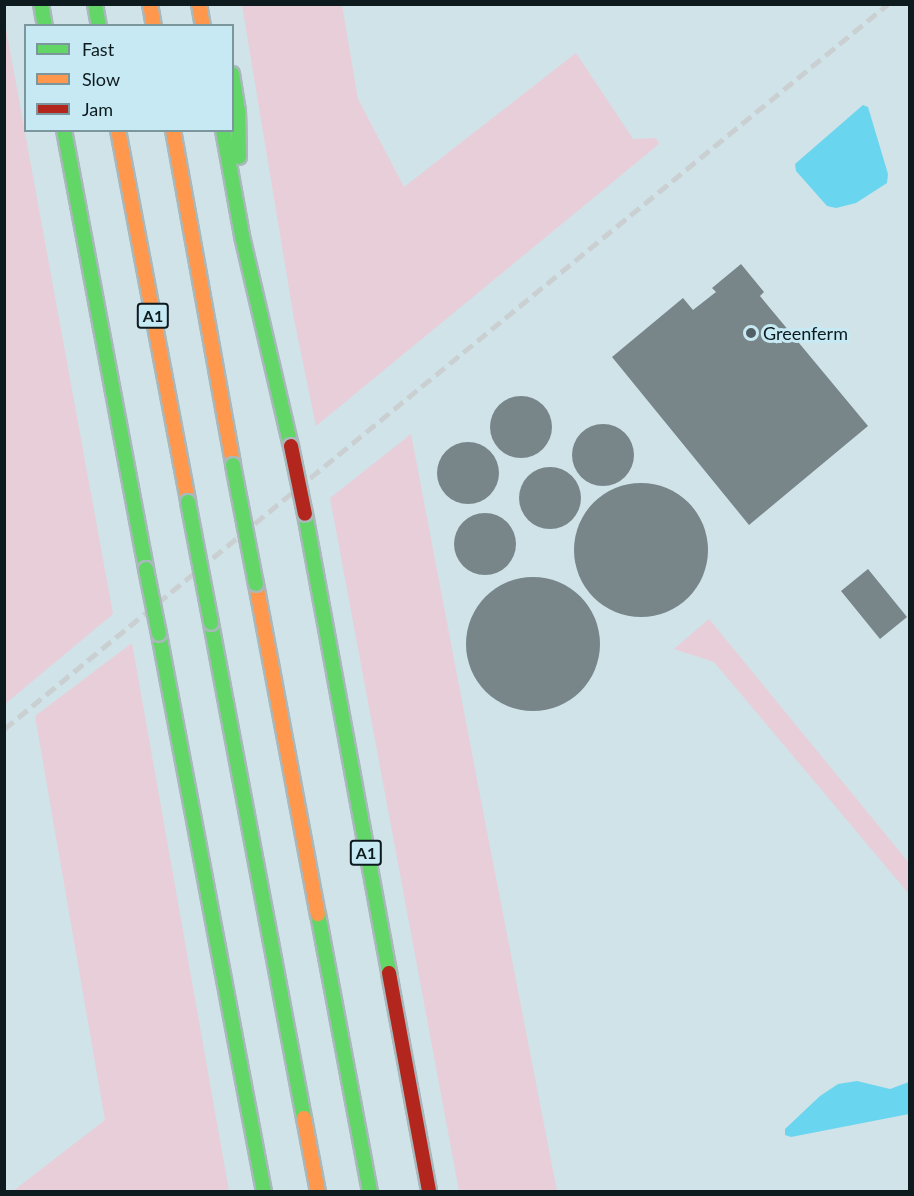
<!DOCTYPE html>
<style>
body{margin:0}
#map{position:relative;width:914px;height:1196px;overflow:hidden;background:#d0e3e8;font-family:Lato,sans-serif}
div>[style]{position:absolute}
.green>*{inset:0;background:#e8ced8}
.water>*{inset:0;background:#6ad5ee}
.building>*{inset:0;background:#78868a}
.round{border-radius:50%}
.roads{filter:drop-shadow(2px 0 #a9b8bb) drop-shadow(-2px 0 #a9b8bb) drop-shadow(0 2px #a9b8bb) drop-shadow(0 -2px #a9b8bb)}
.fast>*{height:14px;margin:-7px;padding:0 7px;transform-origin:7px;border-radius:7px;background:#63d668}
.slow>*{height:14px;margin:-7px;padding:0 7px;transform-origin:7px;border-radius:7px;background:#ff974d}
.jam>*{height:14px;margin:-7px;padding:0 7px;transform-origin:7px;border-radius:7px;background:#b3261e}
.rail>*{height:4.5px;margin-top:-2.25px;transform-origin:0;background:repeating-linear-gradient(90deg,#cad0d2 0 12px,transparent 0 18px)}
.bridges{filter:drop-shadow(2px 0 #a9b8bb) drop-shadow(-2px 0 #a9b8bb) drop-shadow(0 2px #a9b8bb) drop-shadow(0 -2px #a9b8bb)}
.fast-bridge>*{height:14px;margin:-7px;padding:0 7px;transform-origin:7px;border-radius:7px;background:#63d668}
.jam-bridge>*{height:14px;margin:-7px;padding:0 7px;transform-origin:7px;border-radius:7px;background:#b3261e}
.dots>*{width:16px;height:16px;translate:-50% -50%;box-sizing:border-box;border:3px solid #c6e9f3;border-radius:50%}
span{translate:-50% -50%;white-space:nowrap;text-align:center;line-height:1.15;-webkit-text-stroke:6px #c6e9f3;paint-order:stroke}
.shield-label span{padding:2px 4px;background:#c6e9f3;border:2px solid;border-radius:4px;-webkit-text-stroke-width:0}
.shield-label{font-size:16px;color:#0d1a1e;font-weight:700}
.poi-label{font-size:18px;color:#0d1a1e}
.left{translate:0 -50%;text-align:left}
.frame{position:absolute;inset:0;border:6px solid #0d1a1e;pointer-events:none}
.legend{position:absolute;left:24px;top:24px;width:210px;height:108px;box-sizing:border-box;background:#c6e9f3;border:2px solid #7c969e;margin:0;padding:8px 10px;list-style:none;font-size:18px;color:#0d1a1e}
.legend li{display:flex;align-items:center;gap:12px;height:30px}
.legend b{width:30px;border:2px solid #7c969e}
</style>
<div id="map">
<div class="green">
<div style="clip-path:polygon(242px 5px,342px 5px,358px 99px,404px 187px,576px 53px,633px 139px,656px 138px,659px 144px,316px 426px,294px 319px)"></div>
<div style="clip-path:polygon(4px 18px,113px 614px,5px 704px,4px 704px)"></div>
<div style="clip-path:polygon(411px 434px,481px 801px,557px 1191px,459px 1191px,330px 498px)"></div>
<div style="clip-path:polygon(709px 619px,909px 863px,909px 894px,714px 662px,674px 649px)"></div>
<div style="clip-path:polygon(132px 643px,229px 1191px,13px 1191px,105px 1120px,35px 716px)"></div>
</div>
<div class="water">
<div style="clip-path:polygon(863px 105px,868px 107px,888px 174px,887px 183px,856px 203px,836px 208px,827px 206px,796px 171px,795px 164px)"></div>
<div style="clip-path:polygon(857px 1081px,890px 1089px,909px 1082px,909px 1114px,791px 1137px,785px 1135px,785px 1129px,820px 1096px,838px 1084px)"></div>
</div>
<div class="building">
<div style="clip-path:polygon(741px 264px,764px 292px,760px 296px,868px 426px,749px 525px,612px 357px,683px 298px,693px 310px,716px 292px,712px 288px)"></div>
<div class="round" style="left:490px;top:396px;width:62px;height:62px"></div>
<div class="round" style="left:572px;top:424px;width:62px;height:62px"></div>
<div class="round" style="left:437px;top:442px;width:62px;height:62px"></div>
<div class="round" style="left:519px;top:467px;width:62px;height:62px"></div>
<div class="round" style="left:574px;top:483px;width:134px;height:134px"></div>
<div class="round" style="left:454px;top:513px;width:62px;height:62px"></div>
<div style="clip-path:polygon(868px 569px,907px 617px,880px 639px,841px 591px)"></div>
<div class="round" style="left:466px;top:577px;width:134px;height:134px"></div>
</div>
<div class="roads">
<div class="fast">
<div style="left:41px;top:4px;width:22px;rotate:80deg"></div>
<div style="left:95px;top:4px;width:22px;rotate:80deg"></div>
<div style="left:232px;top:74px;width:36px;rotate:81deg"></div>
<div style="left:238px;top:110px;width:47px;rotate:88.8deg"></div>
<div style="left:64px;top:130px;width:447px;rotate:79.4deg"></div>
<div style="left:223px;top:130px;width:108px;rotate:79.8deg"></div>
<div style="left:242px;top:236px;width:216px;rotate:76.9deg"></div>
<div style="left:305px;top:514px;width:467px;rotate:79.6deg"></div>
<div style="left:211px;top:623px;width:504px;rotate:79.36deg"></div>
<div style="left:159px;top:634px;width:568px;rotate:79.34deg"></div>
<div style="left:318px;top:914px;width:283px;rotate:79.4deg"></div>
</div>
<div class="slow">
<div style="left:150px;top:4px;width:22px;rotate:80deg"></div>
<div style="left:199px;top:4px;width:22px;rotate:80deg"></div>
<div style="left:118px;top:130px;width:379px;rotate:79.3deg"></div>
<div style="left:173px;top:130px;width:340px;rotate:79.8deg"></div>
<div style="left:256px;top:584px;width:336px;rotate:79.4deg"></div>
<div style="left:304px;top:1118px;width:75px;rotate:79.3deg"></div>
</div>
<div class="jam">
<div style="left:389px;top:973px;width:223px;rotate:79.6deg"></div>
</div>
</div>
<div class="rail">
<div style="left:4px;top:729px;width:1143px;rotate:-39.36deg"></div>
</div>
<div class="bridges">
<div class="fast-bridge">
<div style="left:233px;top:465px;width:121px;rotate:79.1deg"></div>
<div style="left:188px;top:502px;width:123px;rotate:79.2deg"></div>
<div style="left:146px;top:569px;width:66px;rotate:78.7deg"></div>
</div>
<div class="jam-bridge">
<div style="left:291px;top:446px;width:69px;rotate:78.4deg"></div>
</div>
</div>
<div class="dots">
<div style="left:751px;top:333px;background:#516065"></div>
</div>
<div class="shield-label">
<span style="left:153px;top:316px">A1</span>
<span style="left:366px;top:853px">A1</span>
</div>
<div class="poi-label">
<span class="left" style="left:763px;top:333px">Greenferm</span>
</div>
<div class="frame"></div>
<ul class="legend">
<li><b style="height:8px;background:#63d668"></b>Fast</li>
<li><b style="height:8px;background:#ff974d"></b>Slow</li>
<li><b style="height:8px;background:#b3261e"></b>Jam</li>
</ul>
</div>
